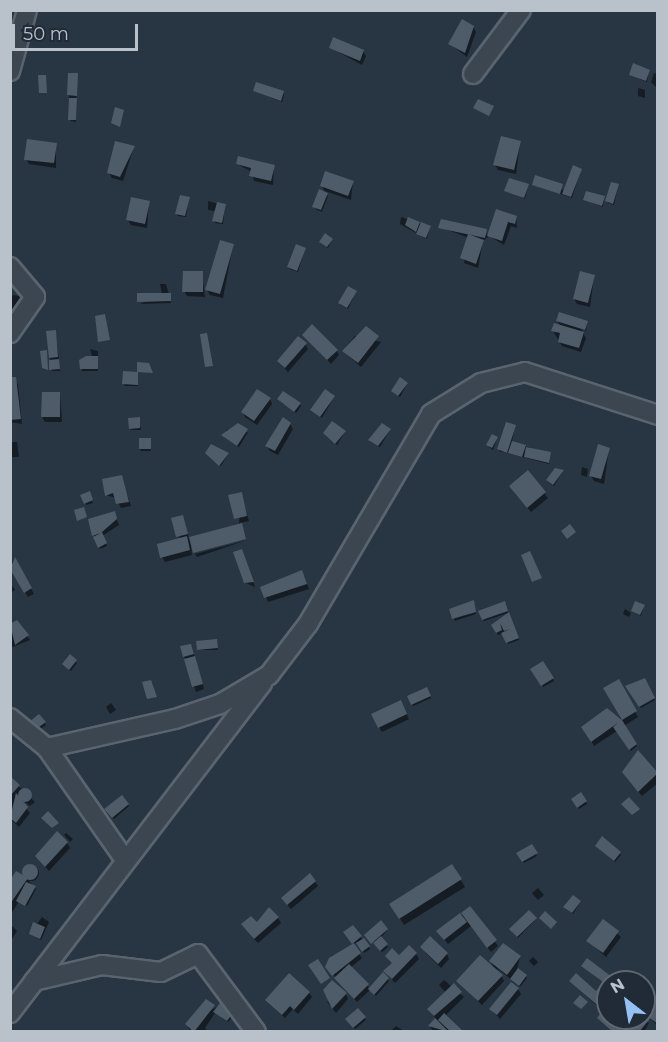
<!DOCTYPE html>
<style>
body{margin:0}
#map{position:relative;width:668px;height:1042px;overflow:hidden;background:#283542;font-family:Montserrat,sans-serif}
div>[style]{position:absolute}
.shadow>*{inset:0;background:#0007}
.round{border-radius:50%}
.building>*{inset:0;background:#4e5c6a}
.roads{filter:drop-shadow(2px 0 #5a646f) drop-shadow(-2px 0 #5a646f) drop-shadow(0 2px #5a646f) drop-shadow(0 -2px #5a646f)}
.street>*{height:18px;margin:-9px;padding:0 9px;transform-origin:9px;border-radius:9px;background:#3c4651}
span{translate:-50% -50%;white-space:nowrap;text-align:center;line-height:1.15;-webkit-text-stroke:5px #212b37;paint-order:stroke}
.frame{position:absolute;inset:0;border:12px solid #b9c1cb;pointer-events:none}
.north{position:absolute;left:596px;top:970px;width:60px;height:60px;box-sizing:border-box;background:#212b37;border:2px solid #5e6772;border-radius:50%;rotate:329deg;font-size:16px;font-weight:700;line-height:24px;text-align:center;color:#b9c1cb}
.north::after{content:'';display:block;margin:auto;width:21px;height:27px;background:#95c0f4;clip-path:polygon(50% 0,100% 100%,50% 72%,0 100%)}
.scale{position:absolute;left:12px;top:24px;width:126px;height:27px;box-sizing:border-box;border:3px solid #b9c1cb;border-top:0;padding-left:8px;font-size:18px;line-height:21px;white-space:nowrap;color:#b9c1cb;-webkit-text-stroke:4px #212b37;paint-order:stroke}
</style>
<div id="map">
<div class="shadow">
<div style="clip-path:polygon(473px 27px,476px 32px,467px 57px,450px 44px)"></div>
<div style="clip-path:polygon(331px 48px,363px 51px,366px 56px,362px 65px)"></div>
<div style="clip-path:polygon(649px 71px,647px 82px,630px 75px)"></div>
<div style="clip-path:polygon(654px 73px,658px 74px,658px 89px,651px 82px)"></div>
<div style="clip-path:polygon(77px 74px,76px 122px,71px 121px,69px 95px)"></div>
<div style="clip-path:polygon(638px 88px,645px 90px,645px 98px,638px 96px)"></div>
<div style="clip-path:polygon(255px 91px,283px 93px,284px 95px,282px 102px)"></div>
<div style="clip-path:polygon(520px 143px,516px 174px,498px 170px,495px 165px)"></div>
<div style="clip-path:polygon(56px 145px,56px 168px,29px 164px,26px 159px)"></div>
<div style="clip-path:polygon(134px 147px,123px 181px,112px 178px,109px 173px)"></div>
<div style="clip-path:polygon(237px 164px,274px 166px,273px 185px,254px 181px,252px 172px)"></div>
<div style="clip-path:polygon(581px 170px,572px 198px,534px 185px,565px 190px)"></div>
<div style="clip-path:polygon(353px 182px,351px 200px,325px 191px,328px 196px,322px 212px,315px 209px,326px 194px,322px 186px)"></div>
<div style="clip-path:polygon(528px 185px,525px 199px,506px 191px)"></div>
<div style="clip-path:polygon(618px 186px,614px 205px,608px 203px,607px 201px)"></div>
<div style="clip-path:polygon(189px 198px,186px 217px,178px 216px,177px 214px)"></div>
<div style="clip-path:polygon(604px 198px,603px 207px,585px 200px)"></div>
<div style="clip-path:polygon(208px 201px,225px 206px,223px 224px,215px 223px,216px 211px,208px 210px)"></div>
<div style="clip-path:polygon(149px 202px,147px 228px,131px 225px,128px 220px)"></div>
<div style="clip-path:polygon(497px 211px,516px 217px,517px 228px,511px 226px,504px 245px,489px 236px,483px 241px,478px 268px,464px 263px,469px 238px,440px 227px,489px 235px)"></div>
<div style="clip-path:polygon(401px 217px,430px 227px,427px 239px,400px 224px)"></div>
<div style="clip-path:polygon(332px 240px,328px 248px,321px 242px)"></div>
<div style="clip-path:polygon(233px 245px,223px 298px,210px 295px,207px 290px)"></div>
<div style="clip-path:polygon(305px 249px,298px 272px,290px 269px,288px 267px)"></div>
<div style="clip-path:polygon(202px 273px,205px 297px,187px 296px,184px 291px)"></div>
<div style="clip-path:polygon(594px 276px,590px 307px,577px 304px,574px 299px)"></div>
<div style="clip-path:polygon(160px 284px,166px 284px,171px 303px,140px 304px,162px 294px)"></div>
<div style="clip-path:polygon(356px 292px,348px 309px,341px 305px,340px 303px)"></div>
<div style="clip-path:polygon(10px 295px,21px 296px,10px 312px)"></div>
<div style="clip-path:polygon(557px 321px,587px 322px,586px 331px,581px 329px,586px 338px,581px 352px,562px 346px,553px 331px,561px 326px)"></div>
<div style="clip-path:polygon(56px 334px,60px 371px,52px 371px,50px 357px)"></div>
<div style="clip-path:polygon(304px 335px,337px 351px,339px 355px,331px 364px)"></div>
<div style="clip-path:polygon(355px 336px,381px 342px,361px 367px,343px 351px)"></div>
<div style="clip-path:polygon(305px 344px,308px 349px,288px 372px,278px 361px)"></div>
<div style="clip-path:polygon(90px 349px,98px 351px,98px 371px,82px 371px,81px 361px,93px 359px)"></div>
<div style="clip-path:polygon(137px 373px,138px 386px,125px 386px,124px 384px)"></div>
<div style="clip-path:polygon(10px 379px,18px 384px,22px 424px,10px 422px)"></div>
<div style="clip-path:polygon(407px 384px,400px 397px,394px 393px)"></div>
<div style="clip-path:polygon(60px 394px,62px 422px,45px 422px,42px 417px)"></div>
<div style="clip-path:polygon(334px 397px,322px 418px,313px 412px)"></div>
<div style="clip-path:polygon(270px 399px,272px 404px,257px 425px,245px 417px,243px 412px)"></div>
<div style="clip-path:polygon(278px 400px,300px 404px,301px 406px,296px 413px)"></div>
<div style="clip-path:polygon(139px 419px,141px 430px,131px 430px,130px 428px)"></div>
<div style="clip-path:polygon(290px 424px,293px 429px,278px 455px,270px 451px,267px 446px)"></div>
<div style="clip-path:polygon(515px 426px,512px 442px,550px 454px,549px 464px,499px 451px)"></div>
<div style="clip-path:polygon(227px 429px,233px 434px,248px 432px,239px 447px,224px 437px)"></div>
<div style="clip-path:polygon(390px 430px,380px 447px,371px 442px,370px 441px)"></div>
<div style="clip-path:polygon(345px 432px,337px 445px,326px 436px)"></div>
<div style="clip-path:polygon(497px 438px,493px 450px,489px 447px,488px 445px)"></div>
<div style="clip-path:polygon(150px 439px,151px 451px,141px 451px,140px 449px)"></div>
<div style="clip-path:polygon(10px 442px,17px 442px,19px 457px,10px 457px)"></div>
<div style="clip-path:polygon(609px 449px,604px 484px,594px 481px,591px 476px)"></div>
<div style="clip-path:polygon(228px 454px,221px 466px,208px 455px)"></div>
<div style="clip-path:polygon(582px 467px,588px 469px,587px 477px,581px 475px)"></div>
<div style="clip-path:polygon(563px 471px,554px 486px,548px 482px,547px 480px)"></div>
<div style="clip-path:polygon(528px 472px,548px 498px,531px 512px,513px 491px)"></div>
<div style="clip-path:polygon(121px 477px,131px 506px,121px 508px,116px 498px,106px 495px)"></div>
<div style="clip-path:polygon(89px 493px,93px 503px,86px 505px,82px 496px)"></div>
<div style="clip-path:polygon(241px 494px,249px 521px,240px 523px,246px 537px,194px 551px,191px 546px,192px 555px,165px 562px,162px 557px,179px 540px,183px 519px,192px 548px,239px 525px)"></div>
<div style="clip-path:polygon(114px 513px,119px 525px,102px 536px,107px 546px,100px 549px,94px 535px)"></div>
<div style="clip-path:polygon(247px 540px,197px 557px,195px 554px)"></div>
<div style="clip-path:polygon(244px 555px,255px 587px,246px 583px)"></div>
<div style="clip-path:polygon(14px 559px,34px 594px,28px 597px,10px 566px)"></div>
<div style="clip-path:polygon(304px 576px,309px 589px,268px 602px,266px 597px)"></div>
<div style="clip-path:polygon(10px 582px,15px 590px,10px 593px)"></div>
<div style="clip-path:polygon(474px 604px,476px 614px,455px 621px,451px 610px)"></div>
<div style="clip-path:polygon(505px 605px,508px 613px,484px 621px,483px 620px)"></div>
<div style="clip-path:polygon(644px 606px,641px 616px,632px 611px)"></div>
<div style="clip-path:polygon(625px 609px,631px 613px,629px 617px,623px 614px)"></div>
<div style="clip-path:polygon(510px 616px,519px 640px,508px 644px,506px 633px,498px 635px,493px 625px)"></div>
<div style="clip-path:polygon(10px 626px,27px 636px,30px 640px,10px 648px)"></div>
<div style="clip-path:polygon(217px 643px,218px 650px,198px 650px)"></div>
<div style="clip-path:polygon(192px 647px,204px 689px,196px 692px,184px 656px)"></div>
<div style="clip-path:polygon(70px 657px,77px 663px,71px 671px,65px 666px)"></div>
<div style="clip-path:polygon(542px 663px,554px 681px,543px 687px,532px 670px)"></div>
<div style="clip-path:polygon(644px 680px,655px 700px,641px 708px,627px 686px)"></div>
<div style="clip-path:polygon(618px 681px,638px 717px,624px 726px,637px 746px,631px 751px,617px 731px,594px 746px,583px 727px,607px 710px,624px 720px,605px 689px)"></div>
<div style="clip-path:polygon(427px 689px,431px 698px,413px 706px,409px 697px)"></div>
<div style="clip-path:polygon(111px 703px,116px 710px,110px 714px,106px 707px)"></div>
<div style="clip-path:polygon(403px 707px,409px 719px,382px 732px,379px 727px)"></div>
<div style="clip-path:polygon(39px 716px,46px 725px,37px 731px,31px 722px)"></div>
<div style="clip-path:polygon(638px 752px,658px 776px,658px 783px,642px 796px,627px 777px)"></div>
<div style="clip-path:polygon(10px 778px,35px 802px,30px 806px,14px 794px,30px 813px,19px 827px,10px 819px)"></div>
<div style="clip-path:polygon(581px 794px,587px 804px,579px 809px,573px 799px)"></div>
<div style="clip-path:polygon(122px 797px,129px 806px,114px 819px,106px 809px)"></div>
<div style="clip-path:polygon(66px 833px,73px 839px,70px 842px,64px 835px)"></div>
<div style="clip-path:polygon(603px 839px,621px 855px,615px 862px,598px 848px)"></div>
<div style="clip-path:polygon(67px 843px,70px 848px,49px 871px,40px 861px)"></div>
<div style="clip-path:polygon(532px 846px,537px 856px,524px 863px,518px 853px)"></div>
<div class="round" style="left:23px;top:865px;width:16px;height:16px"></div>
<div style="clip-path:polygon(452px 866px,465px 887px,404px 925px,391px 904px)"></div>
<div style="clip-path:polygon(27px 879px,36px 889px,27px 906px,19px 901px,10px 916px,10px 883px)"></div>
<div style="clip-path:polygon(315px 882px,318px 886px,291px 909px,286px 903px)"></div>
<div style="clip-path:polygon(538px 888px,544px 895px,538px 900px,532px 893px)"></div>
<div style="clip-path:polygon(580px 902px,573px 914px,566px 909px)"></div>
<div style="clip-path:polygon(470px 908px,498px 946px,491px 952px,471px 926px,448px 944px,438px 932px)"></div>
<div style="clip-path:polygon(42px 917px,49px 922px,41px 940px,30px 934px)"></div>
<div style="clip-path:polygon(278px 918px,281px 923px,258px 943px,252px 937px)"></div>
<div style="clip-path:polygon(536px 919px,518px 938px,512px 932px)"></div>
<div style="clip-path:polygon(603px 921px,621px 937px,606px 957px,588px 941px)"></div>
<div style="clip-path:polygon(10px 924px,17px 931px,10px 942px)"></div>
<div style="clip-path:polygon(352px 927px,370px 949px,364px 953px,357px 942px,353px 945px,362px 958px,350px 968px,370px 989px,383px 974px,389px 981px,376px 996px,370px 990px,357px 1002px,327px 967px,354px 944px,345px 933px)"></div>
<div style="clip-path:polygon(387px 930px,381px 938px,388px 947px,382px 952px,367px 937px)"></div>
<div style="clip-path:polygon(425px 952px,447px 954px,449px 959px,441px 968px)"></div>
<div style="clip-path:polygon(416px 954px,419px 959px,395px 983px,385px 971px,393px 964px,387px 956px)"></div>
<div style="clip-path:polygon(520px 957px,517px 969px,527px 978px,520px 987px,497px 968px,504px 981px,482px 1005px,458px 981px,495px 970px,490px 961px)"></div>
<div style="clip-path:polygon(533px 957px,538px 962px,534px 966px,529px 961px)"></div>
<div style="clip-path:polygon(444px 980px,464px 997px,445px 1016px,462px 1032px,434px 1032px,430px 1026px,436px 1019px,429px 1009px,446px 993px,439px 985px)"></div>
<div style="clip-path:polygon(571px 981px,597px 993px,602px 986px,608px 998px,599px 1008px)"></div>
<div style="clip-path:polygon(518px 989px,521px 994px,500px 1019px,491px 1009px)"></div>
<div style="clip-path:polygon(309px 993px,312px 997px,298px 1014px,293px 1009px,285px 1018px,266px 1000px)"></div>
<div style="clip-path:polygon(346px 994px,348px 999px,336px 1013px,327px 1002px)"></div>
<div style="clip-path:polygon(654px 1000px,658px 1003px,658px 1026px,644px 1013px)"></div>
<div style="clip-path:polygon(220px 1005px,233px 1016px,228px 1022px,215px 1013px,205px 1028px,209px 1032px,189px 1029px,187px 1024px)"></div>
<div style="clip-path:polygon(358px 1010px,366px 1020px,355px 1029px,348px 1021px)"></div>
<div style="clip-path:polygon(603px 1013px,621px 1028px,621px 1031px,613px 1032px)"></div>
<div style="clip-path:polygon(639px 1018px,649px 1023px,644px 1032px,628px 1032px)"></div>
<div style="clip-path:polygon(396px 1026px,405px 1032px,390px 1032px)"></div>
</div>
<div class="building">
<div style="clip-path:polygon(462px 19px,474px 26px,465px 53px,448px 44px)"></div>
<div style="clip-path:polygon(333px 37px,364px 50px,360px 61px,329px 48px)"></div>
<div style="clip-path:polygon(633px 63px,650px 70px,646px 81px,629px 75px)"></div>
<div style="clip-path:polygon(68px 73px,78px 73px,77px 96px,67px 95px)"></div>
<div style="clip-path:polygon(38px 75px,46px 75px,47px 93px,39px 93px)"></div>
<div style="clip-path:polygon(256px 82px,284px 91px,281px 101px,253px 91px)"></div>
<div style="clip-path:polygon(69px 98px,77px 98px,76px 120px,68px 120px)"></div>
<div style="clip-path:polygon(478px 99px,494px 106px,489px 116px,473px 108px)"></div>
<div style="clip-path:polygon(115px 107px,124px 110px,120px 127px,111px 123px)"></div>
<div style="clip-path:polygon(501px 136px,521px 141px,514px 170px,493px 165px)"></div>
<div style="clip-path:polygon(27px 139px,57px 143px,54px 163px,24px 160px)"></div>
<div style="clip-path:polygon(115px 141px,135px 146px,120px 177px,107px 173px)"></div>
<div style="clip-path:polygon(238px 156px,275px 165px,271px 181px,249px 176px,251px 168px,236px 164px)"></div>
<div style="clip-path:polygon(573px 165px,582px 169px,571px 197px,562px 194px)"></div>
<div style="clip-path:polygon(325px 171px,354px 181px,348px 196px,320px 186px)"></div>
<div style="clip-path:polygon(535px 175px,563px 184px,560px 194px,532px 185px)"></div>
<div style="clip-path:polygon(509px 178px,529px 184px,524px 198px,504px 191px)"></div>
<div style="clip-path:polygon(611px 182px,619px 184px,613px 204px,605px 201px)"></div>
<div style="clip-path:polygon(319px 189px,328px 193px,321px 210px,312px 207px)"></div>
<div style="clip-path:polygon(586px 191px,605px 196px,602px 206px,583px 200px)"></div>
<div style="clip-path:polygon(180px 195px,190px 197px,185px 216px,175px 214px)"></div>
<div style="clip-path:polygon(131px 197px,150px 201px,145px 224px,126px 220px)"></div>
<div style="clip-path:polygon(217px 202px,226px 204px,222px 223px,212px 221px)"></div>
<div style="clip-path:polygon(496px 209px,517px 216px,515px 224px,508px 222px,502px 241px,487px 236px)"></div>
<div style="clip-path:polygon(408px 217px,420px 222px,416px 232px,405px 225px)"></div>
<div style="clip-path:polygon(441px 219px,487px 229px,485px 238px,438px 228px)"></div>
<div style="clip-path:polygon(421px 222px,431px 226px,426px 238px,416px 234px)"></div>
<div style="clip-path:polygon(325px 233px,333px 239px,327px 247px,319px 242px)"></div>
<div style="clip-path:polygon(468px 234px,484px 240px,476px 264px,460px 258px)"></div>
<div style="clip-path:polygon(220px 240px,234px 244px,220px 294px,205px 290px)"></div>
<div style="clip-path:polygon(296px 244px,306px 248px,297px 271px,287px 267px)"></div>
<div style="clip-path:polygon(183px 271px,203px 271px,203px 292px,182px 292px)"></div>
<div style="clip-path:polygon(580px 271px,595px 275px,588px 303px,573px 299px)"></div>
<div style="clip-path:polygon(348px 286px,357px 291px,347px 308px,338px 303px)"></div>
<div style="clip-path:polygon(137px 293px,171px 293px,171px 301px,137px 302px)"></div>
<div style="clip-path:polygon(559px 312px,588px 321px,585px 330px,556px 321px)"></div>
<div style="clip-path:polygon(105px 314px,110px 340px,98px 342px,95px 316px)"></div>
<div style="clip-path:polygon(554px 323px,584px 332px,579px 348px,558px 342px,560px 333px,551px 331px)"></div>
<div style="clip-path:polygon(312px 324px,338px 350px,327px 360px,302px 335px)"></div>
<div style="clip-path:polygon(366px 326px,379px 336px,358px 363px,342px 351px)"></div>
<div style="clip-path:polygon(56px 330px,58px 357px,49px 358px,46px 331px)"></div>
<div style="clip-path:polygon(207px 333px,213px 366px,205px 367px,200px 334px)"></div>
<div style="clip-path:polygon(298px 336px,307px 343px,285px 368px,277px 361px)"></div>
<div style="clip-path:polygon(47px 350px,48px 370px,42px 368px,40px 351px)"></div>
<div style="clip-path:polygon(86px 356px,98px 356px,98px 369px,80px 369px,79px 360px)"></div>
<div style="clip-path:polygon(59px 359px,60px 369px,49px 370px,49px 360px)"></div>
<div style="clip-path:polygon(137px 362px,149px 363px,153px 373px,137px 372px)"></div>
<div style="clip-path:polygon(123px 371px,138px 372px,138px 385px,122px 384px)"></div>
<div style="clip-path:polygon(10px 377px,16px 377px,21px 419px,10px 420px)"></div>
<div style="clip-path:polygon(400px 377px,408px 383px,398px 396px,391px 391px)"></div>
<div style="clip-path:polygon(257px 389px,271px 398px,254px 421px,241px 412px)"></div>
<div style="clip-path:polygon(325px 389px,335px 396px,320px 417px,310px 410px)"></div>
<div style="clip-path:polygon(283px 391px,301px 403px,294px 412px,277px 399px)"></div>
<div style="clip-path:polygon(42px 392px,60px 392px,60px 417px,41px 417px)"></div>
<div style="clip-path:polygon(140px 417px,140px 428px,129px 429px,128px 418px)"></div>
<div style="clip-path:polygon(283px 417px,291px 423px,275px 451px,265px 446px)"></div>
<div style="clip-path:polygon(332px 421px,346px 431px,335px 444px,323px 433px)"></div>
<div style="clip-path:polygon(506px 422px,516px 425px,507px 453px,497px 449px)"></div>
<div style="clip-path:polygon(238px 423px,248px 429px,237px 446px,221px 435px)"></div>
<div style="clip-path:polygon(382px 423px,391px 429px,378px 446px,368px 440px)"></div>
<div style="clip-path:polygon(492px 434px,498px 437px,492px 448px,486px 445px)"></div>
<div style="clip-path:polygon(139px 438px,151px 438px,151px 449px,139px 449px)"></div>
<div style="clip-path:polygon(512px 441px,526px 445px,522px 457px,508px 453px)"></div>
<div style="clip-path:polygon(211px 444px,229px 453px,219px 466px,205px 453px)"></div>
<div style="clip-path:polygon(598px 444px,610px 448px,601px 479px,589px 476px)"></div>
<div style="clip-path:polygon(526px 447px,551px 452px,549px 463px,524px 457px)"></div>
<div style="clip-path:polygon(555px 468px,564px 470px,553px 485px,546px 480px)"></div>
<div style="clip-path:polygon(528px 470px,546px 492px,527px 508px,509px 486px)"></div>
<div style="clip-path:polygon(122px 475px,129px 502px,116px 504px,113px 493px,105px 496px,102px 479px)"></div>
<div style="clip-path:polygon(90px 491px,93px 500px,84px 504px,80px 495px)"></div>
<div style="clip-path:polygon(242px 492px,247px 516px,234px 519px,228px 495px)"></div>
<div style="clip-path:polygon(84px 507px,87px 517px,77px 521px,74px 510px)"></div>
<div style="clip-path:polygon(115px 511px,117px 519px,102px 532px,107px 543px,98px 548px,93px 537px,101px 533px,92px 536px,88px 519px)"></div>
<div style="clip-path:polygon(183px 515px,188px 534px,176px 537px,171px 518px)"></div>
<div style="clip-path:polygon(242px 523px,246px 539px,193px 553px,189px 537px)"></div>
<div style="clip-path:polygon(570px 524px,576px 532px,567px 539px,561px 531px)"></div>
<div style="clip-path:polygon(187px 536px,190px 550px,160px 558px,157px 544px)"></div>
<div style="clip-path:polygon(242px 549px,254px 582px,244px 583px,233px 552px)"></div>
<div style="clip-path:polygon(530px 551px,542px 578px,532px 582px,521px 555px)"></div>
<div style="clip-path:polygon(15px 557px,32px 588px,24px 593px,10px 569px)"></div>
<div style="clip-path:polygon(302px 570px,307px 584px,264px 598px,260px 587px)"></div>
<div style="clip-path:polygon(474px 600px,476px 612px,452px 619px,449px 609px)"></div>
<div style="clip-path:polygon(505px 601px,508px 611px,482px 620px,478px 611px)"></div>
<div style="clip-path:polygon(635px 601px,645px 605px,640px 615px,631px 611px)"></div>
<div style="clip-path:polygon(509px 612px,519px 638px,506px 643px,501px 633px,510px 629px,504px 631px,500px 623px,502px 630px,496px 633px,491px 625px)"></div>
<div style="clip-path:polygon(17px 620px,29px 635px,15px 645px,10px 624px)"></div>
<div style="clip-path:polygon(217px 639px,218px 648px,197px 650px,196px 641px)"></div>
<div style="clip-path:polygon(191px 644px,194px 654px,183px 657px,180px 646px)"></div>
<div style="clip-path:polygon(70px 654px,77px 660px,69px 670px,62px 664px)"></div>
<div style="clip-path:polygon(195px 656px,203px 684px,192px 687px,184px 659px)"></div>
<div style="clip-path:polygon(543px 661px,554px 678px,541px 686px,530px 669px)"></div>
<div style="clip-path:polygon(645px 678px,655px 698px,639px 707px,625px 686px)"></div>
<div style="clip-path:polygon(619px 679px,637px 711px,622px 720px,637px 744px,629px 750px,613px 727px,619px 722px,591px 742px,581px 727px,607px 708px,622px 720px,603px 688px)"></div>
<div style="clip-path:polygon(151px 680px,157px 697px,147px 699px,142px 682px)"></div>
<div style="clip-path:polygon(427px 687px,431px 696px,411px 705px,407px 696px)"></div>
<div style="clip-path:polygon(401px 700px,407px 714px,378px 728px,371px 714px)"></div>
<div style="clip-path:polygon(39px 714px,46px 722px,35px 730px,29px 722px)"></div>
<div style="clip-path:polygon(638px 750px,658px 773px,638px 792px,622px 772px)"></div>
<div style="clip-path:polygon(10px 776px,20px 785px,10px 796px)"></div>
<div class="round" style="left:18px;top:788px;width:14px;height:14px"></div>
<div style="clip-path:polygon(581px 792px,587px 801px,577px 808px,571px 799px)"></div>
<div style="clip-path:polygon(16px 793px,28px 807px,16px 823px,10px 818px)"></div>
<div style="clip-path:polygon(122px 795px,129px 804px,112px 818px,104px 809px)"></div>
<div style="clip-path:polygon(629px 797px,640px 809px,632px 815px,621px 804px)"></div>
<div style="clip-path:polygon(48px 811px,59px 823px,52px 828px,41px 818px)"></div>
<div style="clip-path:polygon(57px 831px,68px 842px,45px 867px,35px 856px)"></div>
<div style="clip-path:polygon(602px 836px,621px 852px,614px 861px,595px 846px)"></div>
<div style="clip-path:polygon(532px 844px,538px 853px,522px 862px,516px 853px)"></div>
<div class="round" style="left:22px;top:864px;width:16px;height:16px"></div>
<div style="clip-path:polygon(452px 864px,462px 879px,399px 919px,389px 904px)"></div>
<div style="clip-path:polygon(16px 871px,28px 878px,10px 904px,10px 880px)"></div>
<div style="clip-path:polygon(310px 873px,316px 881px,287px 905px,281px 898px)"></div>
<div style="clip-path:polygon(26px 882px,36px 886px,25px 906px,16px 901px)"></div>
<div style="clip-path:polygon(573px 895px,581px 901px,572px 913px,563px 907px)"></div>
<div style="clip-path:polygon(470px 906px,497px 940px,487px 948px,461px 913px)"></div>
<div style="clip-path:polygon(269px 907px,279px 917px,254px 939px,241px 924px,251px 916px,257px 922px)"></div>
<div style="clip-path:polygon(529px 910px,537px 918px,517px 937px,509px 929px)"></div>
<div style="clip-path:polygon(545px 911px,557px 922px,551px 929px,539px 918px)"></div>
<div style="clip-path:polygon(460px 913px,467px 922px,444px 940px,436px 931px)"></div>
<div style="clip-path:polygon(603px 919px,619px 931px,603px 953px,586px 941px)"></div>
<div style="clip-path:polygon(381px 920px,388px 929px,371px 944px,364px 935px)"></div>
<div style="clip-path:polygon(33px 922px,45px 927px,40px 939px,29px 934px)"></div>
<div style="clip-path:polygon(353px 925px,362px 936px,352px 944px,343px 932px)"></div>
<div style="clip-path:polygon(381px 936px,388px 944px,380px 951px,373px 943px)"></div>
<div style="clip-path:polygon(430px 936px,448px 953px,438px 964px,420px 947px)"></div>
<div style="clip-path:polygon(364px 938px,370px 946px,362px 952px,356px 943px)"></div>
<div style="clip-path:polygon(354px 943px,361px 953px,332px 976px,325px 967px,329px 958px)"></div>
<div style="clip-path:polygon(503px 943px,521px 956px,507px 975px,489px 961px)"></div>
<div style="clip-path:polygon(409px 945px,417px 953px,392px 979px,383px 971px,392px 963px,385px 956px,392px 948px,399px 955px)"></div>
<div style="clip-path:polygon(480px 955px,503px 975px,478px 1001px,456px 981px)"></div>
<div style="clip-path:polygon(587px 958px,612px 977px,606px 984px,581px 966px)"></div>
<div style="clip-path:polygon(318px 959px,330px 978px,321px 984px,308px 965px)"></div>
<div style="clip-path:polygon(349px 964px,369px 984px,354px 999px,334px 978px)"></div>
<div style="clip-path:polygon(518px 968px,527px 975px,519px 986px,510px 979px)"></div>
<div style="clip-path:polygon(383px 972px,389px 978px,374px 995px,368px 989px)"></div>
<div style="clip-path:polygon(289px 973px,310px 992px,294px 1010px,290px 1006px,282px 1015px,265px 1000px)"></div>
<div style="clip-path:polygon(576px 973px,596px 991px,602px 984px,608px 989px,596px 1004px,569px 981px)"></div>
<div style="clip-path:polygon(332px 980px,347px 993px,332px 1009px,323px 990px)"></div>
<div style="clip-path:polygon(511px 982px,519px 988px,497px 1015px,489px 1009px)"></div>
<div style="clip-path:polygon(454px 983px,462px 992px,434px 1016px,427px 1009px)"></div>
<div style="clip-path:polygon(580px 995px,588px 1002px,581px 1009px,573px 1003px)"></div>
<div style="clip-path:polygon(654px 998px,658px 1001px,658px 1024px,644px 1014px)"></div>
<div style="clip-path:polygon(206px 999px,215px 1005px,194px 1032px,185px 1024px)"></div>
<div style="clip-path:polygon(220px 1003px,233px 1013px,227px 1021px,213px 1012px)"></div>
<div style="clip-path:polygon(358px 1008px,366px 1017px,353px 1028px,345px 1019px)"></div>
<div style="clip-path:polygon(603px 1010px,608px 1018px,625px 1032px,613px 1032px,597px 1018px)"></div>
<div style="clip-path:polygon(444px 1013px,464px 1032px,451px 1032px,438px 1020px)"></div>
<div style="clip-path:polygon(644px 1016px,649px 1020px,639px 1032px,627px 1032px)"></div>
<div style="clip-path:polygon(435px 1018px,449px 1032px,428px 1026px)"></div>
</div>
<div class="roads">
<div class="street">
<div style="left:10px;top:71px;width:63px;rotate:-74.4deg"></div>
<div style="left:473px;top:74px;width:80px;rotate:-53.1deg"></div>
<div style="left:10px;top:267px;width:39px;rotate:50deg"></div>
<div style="left:35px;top:297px;width:44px;rotate:124.8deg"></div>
<div style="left:10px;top:718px;width:48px;rotate:39deg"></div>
<div style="left:47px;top:748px;width:136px;rotate:55.1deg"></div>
<div style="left:47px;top:748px;width:131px;rotate:-12.8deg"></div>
<div style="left:175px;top:719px;width:47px;rotate:-18.4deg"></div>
<div style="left:220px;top:704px;width:57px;rotate:-30.6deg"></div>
<div style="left:269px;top:675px;width:64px;rotate:-52.6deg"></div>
<div style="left:308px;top:624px;width:243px;rotate:-59.6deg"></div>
<div style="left:431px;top:414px;width:59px;rotate:-31.8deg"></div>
<div style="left:481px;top:383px;width:45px;rotate:-14deg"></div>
<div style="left:525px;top:372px;width:140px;rotate:17.9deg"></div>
<div style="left:34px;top:981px;width:70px;rotate:-13.2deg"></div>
<div style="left:102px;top:965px;width:59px;rotate:6.8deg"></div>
<div style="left:161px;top:972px;width:41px;rotate:-25.9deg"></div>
<div style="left:198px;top:954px;width:97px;rotate:53.4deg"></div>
<div style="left:10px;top:1013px;width:415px;rotate:-52.6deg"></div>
</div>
</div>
<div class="frame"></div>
<div class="north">N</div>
<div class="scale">50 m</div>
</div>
